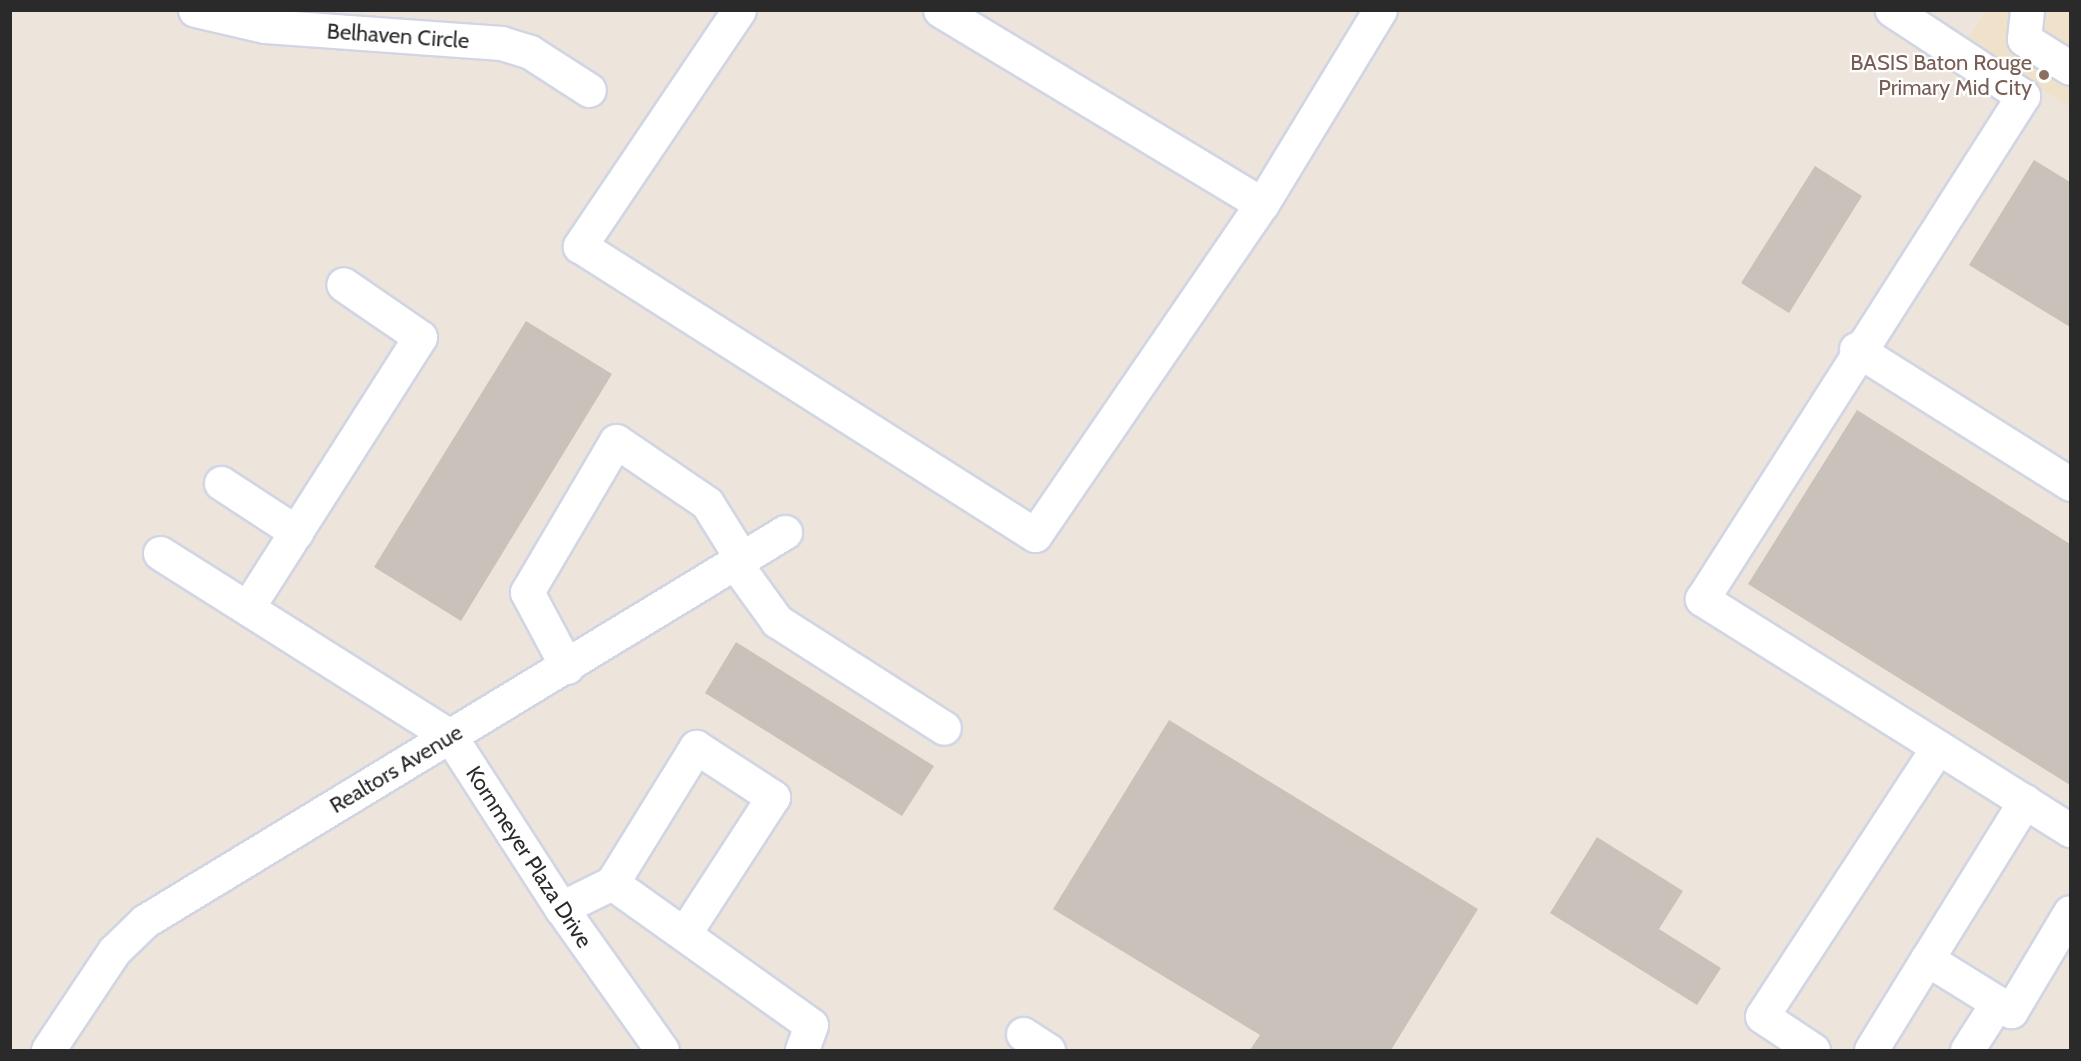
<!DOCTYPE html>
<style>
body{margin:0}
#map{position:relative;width:2081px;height:1061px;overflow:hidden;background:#ede5dc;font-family:Cabin,sans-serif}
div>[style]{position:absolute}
.education>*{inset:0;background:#f0e2ca}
.building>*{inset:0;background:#c8c2bb}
.roads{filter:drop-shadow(2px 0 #d1d5e4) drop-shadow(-2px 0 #d1d5e4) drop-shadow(0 2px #d1d5e4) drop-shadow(0 -2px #d1d5e4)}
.minor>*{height:33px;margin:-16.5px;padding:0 16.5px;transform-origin:16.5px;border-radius:16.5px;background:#fff}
.dots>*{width:16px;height:16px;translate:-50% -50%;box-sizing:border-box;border:3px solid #fff;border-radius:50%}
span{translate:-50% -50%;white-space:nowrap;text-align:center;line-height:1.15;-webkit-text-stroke:4.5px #fff;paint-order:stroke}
.street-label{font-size:22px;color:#2a2a2a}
.education-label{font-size:22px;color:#785e54}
.right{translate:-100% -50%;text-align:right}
.frame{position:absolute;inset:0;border:12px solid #2a2a2a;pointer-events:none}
</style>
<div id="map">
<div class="education">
<div style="clip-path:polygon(1986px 11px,2070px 11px,2070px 107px,1966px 42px)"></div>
</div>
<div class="building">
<div style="clip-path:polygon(2034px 160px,2070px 182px,2070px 327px,1969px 265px)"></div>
<div style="clip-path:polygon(1815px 166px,1862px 196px,1789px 313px,1741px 283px)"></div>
<div style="clip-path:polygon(526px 321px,612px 374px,461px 621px,374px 567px)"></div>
<div style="clip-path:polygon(1857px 410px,2070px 544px,2070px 785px,1748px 584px)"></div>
<div style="clip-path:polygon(736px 642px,934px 766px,902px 816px,705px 693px)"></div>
<div style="clip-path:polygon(1169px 720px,1478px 909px,1391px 1050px,1250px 1050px,1260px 1035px,1053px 909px)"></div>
<div style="clip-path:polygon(1597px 837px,1683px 891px,1659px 929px,1721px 968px,1697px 1005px,1550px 913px)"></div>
</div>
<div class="roads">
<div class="minor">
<div style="left:195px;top:10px;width:72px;rotate:12.9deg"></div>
<div style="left:265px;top:26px;width:237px;rotate:4.1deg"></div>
<div style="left:501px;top:43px;width:30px;rotate:17deg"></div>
<div style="left:530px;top:52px;width:70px;rotate:32.8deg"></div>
<div style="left:739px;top:10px;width:285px;rotate:124deg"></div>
<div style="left:580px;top:246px;width:539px;rotate:32.42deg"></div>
<div style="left:1035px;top:535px;width:401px;rotate:-55.6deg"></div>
<div style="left:1262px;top:204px;width:227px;rotate:-58.7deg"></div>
<div style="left:940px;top:10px;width:376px;rotate:31.1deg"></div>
<div style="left:2027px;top:10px;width:29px;rotate:96deg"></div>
<div style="left:2024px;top:39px;width:54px;rotate:32.2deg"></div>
<div style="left:1856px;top:349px;width:253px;rotate:32.2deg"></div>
<div style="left:221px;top:483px;width:90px;rotate:33.2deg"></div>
<div style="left:160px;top:553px;width:343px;rotate:32.3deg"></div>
<div style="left:450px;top:736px;width:205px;rotate:57.2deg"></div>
<div style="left:561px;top:908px;width:174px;rotate:54.6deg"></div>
<div style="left:735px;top:563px;width:72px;rotate:54.1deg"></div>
<div style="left:777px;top:621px;width:198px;rotate:32.6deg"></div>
<div style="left:248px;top:607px;width:320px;rotate:-57.5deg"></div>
<div style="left:420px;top:337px;width:93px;rotate:-145.5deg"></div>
<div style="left:567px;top:667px;width:85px;rotate:-118.1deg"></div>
<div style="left:527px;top:592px;width:175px;rotate:-59.5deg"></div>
<div style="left:616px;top:441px;width:110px;rotate:34.3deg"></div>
<div style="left:707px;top:503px;width:66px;rotate:58deg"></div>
<div style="left:1938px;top:747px;width:156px;rotate:32.2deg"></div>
<div style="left:2025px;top:801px;width:186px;rotate:121.8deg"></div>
<div style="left:1927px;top:959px;width:99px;rotate:31.8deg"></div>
<div style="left:2011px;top:1011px;width:115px;rotate:-59.2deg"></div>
<div style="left:612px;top:883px;width:160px;rotate:-58.3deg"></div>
<div style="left:696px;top:747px;width:92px;rotate:33deg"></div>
<div style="left:773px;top:797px;width:163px;rotate:123deg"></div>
<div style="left:561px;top:908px;width:57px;rotate:-26.1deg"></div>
<div style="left:612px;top:883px;width:244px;rotate:35.5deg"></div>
<div style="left:811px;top:1025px;width:27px;rotate:110deg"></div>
<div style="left:1023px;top:1034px;width:30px;rotate:33deg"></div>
<div style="left:48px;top:1050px;width:119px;rotate:-56.3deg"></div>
<div style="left:114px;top:951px;width:43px;rotate:-44.1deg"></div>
<div style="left:145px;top:921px;width:749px;rotate:-31.29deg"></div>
<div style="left:1813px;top:1050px;width:61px;rotate:-146.3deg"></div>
<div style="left:1762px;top:1016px;width:321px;rotate:-56.8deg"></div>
<div style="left:1938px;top:747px;width:279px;rotate:-147.9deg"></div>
<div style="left:1702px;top:599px;width:597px;rotate:-57.46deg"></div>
<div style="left:2023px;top:96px;width:157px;rotate:-146.7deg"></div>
<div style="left:1871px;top:1050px;width:107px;rotate:-58.4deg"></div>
<div style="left:1967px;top:1050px;width:56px;rotate:-57.4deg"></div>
</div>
</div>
<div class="dots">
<div style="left:2044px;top:75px;background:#8d6e63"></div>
</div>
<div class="street-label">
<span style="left:398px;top:36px;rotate:4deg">Belhaven Circle</span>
<span style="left:396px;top:769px;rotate:-31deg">Realtors Avenue</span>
<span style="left:529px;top:857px;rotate:57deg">Kornmeyer Plaza Drive</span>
</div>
<div class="education-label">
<span class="right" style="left:2032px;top:75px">BASIS Baton Rouge<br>Primary Mid City</span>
</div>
<div class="frame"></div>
</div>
